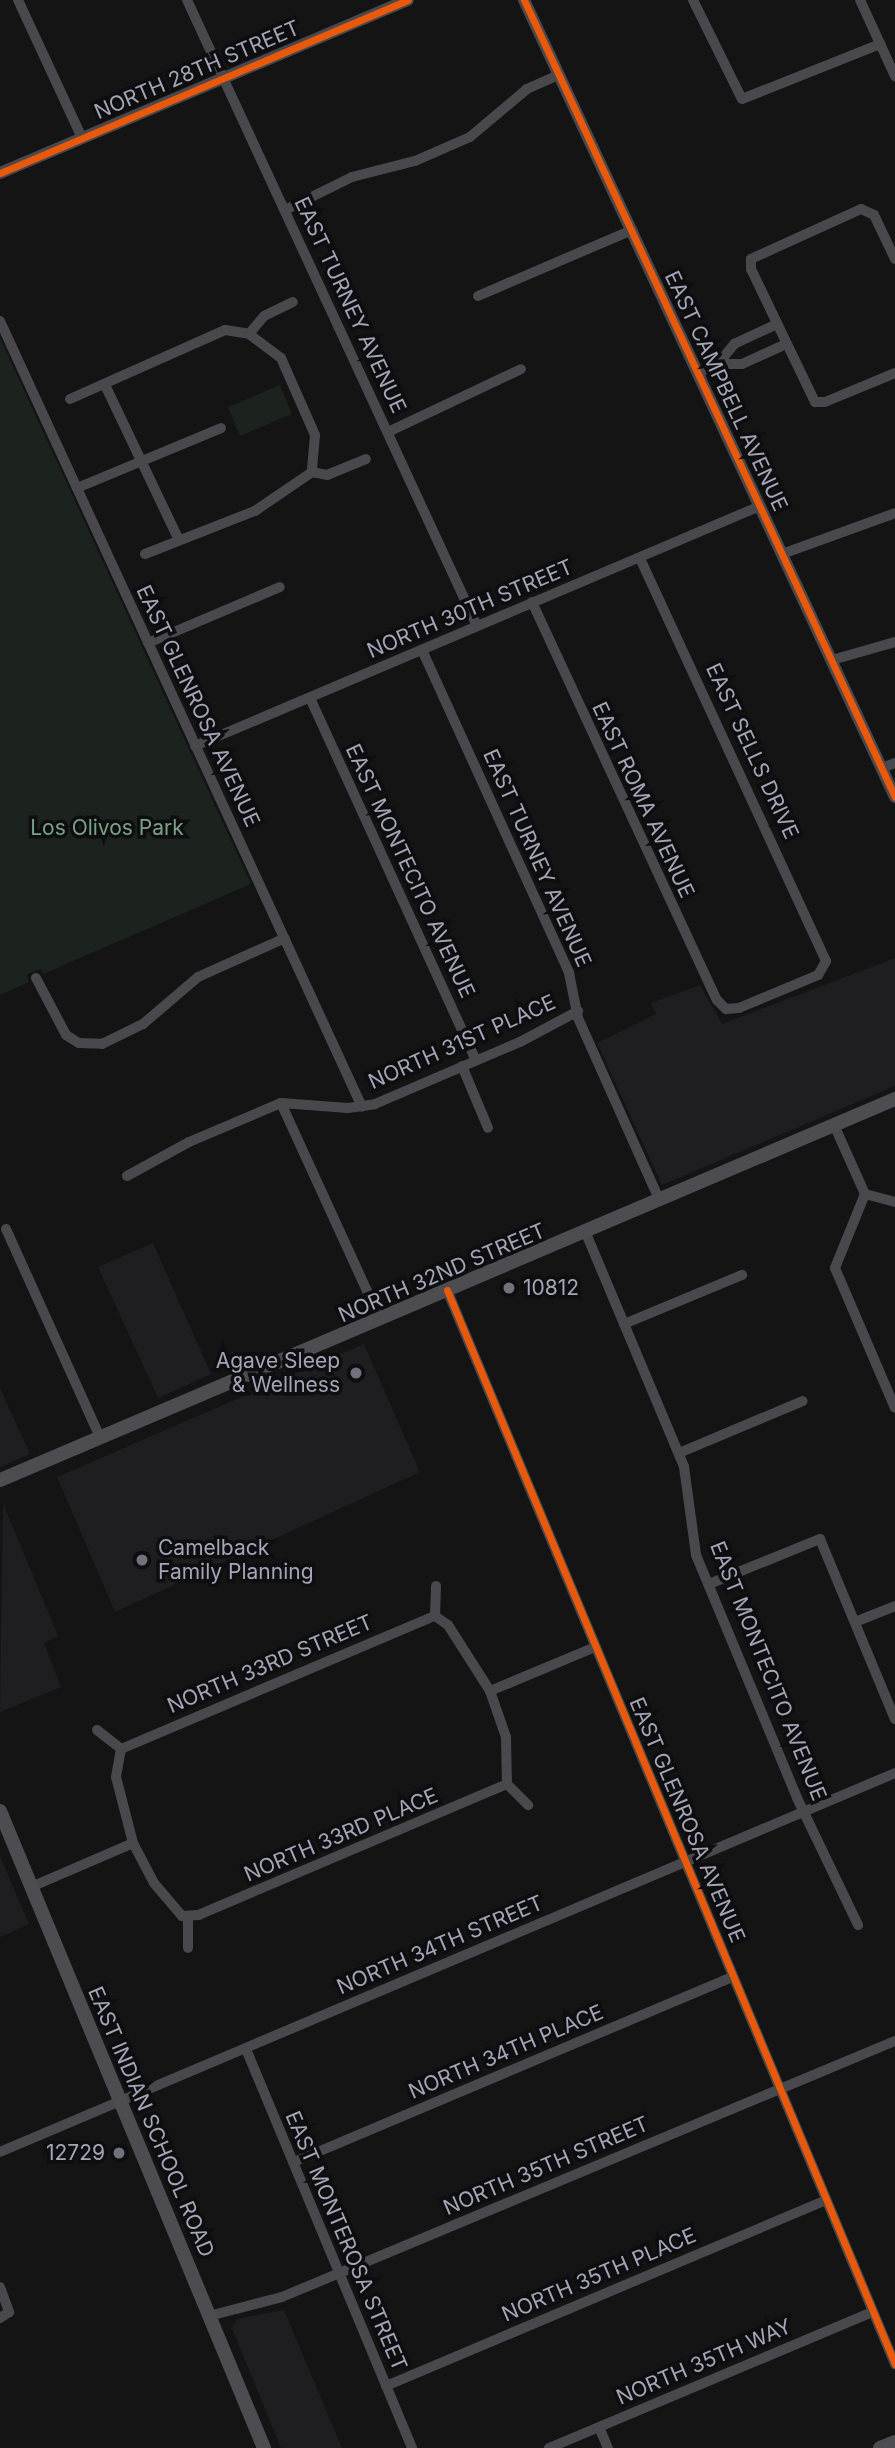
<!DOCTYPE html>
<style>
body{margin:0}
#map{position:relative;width:895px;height:2448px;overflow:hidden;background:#141414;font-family:Inter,sans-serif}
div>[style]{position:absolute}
.built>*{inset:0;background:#1e1e20}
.green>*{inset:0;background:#1c231e}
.minor>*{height:10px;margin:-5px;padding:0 5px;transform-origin:5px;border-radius:5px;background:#48484d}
.tertiary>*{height:12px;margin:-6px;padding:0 6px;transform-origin:6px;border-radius:6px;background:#48484d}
.secondary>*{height:14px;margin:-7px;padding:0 7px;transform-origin:7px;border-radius:7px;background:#4c4c51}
.cycleway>*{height:7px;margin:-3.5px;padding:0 3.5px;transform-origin:3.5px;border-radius:3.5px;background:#e8590c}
.dots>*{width:19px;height:19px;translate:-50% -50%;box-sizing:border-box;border:4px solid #0e0e10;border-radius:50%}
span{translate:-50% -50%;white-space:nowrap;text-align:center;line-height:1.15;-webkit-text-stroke:7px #0e0e10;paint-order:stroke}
.street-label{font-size:21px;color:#a4a5b6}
.park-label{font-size:21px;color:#7aa286}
.poi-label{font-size:21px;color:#a4a5b6}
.left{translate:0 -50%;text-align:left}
.right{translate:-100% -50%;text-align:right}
</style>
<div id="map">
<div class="built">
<div style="clip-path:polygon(895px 958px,895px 1086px,662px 1185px,597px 1043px,656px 1014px,651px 1003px,700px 985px,722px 1024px)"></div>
<div style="clip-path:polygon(153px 1243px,211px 1374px,158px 1398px,98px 1267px)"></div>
<div style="clip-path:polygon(364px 1344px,420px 1472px,115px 1612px,57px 1477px)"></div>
<div style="clip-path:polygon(0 1388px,30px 1454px,0 1467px)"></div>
<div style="clip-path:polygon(3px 1503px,58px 1636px,44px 1643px,61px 1687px,0 1712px)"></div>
<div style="clip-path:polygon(0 1856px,29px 1924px,0 1937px)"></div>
<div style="clip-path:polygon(284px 2310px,342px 2448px,281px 2448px,232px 2328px,237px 2319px)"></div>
</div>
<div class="green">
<div style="clip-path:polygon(0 338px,251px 884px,43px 974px,41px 969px,27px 974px,29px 982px,0 995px)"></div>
<div style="clip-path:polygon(280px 385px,292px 414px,240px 436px,228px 407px)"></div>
</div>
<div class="minor">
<div style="left:18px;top:0;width:152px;rotate:65.1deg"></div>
<div style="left:187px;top:0;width:690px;rotate:65.14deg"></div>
<div style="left:693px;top:0;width:110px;rotate:63.7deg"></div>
<div style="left:742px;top:99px;width:149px;rotate:-21.7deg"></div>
<div style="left:860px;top:0;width:84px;rotate:65.3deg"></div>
<div style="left:285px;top:210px;width:75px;rotate:-26.2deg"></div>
<div style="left:352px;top:177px;width:65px;rotate:-14.3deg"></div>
<div style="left:415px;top:161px;width:60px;rotate:-23.6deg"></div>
<div style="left:470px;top:137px;width:75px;rotate:-40.1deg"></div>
<div style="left:527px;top:89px;width:35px;rotate:-24deg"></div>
<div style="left:895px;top:259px;width:49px;rotate:-115.5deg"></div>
<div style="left:874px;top:215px;width:14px;rotate:-155deg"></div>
<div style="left:861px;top:209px;width:121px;rotate:155.6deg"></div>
<div style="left:751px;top:259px;width:10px;rotate:90deg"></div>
<div style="left:751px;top:269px;width:148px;rotate:64.3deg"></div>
<div style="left:815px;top:402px;width:10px"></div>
<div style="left:825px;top:402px;width:76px;rotate:-22.5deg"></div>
<div style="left:478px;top:296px;width:168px;rotate:-23.2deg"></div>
<div style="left:0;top:321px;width:865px;rotate:65.27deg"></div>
<div style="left:249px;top:334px;width:40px;rotate:37deg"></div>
<div style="left:281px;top:358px;width:84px;rotate:66.2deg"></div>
<div style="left:315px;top:435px;width:37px;rotate:95deg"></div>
<div style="left:718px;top:364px;width:26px;rotate:-51deg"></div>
<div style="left:734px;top:344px;width:47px;rotate:-24.9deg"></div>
<div style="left:698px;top:373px;width:22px;rotate:-24deg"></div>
<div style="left:718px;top:364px;width:24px"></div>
<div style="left:742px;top:364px;width:48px;rotate:-24.4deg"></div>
<div style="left:105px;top:385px;width:172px;rotate:64.5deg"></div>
<div style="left:70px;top:399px;width:170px;rotate:-24deg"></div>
<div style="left:225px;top:330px;width:24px;rotate:9deg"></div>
<div style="left:249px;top:334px;width:23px;rotate:-50deg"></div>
<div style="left:264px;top:316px;width:32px;rotate:-26deg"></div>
<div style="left:388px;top:432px;width:147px;rotate:-25.3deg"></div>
<div style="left:312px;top:472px;width:15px;rotate:11deg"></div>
<div style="left:327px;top:475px;width:42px;rotate:-22.3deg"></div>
<div style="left:77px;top:488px;width:156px;rotate:-22.6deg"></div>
<div style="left:145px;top:554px;width:118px;rotate:-21.4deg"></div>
<div style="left:255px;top:511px;width:69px;rotate:-34.4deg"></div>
<div style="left:782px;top:554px;width:120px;rotate:-19.9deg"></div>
<div style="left:532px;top:602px;width:439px;rotate:65.1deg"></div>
<div style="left:717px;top:1000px;width:13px;rotate:45deg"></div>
<div style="left:726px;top:1009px;width:13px;rotate:-4deg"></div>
<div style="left:739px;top:1008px;width:86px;rotate:-22.7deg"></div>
<div style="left:818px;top:975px;width:16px;rotate:-60deg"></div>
<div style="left:826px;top:961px;width:444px;rotate:-114.8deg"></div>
<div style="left:148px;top:643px;width:143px;rotate:-23deg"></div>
<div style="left:422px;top:650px;width:355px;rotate:65.5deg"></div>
<div style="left:569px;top:973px;width:46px;rotate:78.7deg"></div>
<div style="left:578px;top:1018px;width:198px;rotate:65.9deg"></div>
<div style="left:832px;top:660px;width:66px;rotate:-15.9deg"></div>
<div style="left:310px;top:698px;width:398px;rotate:65.4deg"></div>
<div style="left:195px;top:746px;width:614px;rotate:-23.01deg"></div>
<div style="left:882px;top:768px;width:14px;rotate:-21deg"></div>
<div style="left:36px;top:978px;width:64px;rotate:62.2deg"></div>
<div style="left:66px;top:1035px;width:15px;rotate:32deg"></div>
<div style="left:79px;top:1043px;width:23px;rotate:2deg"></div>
<div style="left:102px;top:1044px;width:46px;rotate:-26deg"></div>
<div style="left:143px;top:1024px;width:72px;rotate:-40.5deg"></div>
<div style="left:198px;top:977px;width:95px;rotate:-24.1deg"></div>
<div style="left:462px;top:1066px;width:67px;rotate:67.2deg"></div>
<div style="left:281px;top:1103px;width:238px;rotate:65.4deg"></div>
<div style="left:834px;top:1125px;width:76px;rotate:65.8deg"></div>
<div style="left:865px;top:1194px;width:80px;rotate:112.1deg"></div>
<div style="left:835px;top:1268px;width:152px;rotate:66.8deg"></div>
<div style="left:127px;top:1176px;width:71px;rotate:-28.7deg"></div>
<div style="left:189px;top:1142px;width:100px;rotate:-23deg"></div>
<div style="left:281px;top:1103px;width:67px;rotate:4.3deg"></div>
<div style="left:348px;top:1108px;width:27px;rotate:-8deg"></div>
<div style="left:375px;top:1104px;width:158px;rotate:-23.2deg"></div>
<div style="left:520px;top:1042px;width:66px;rotate:-28.1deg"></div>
<div style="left:865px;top:1194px;width:31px;rotate:15deg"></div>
<div style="left:6px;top:1229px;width:228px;rotate:65.7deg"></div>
<div style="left:585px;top:1231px;width:256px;rotate:67.2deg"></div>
<div style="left:684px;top:1467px;width:89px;rotate:82.2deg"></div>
<div style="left:696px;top:1555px;width:263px;rotate:67.4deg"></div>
<div style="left:797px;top:1798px;width:141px;rotate:64.3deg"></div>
<div style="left:447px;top:1290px;width:1164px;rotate:67.36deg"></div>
<div style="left:624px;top:1324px;width:128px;rotate:-22.6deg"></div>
<div style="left:679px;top:1453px;width:134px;rotate:-22.8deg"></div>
<div style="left:709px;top:1584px;width:120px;rotate:-22.1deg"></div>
<div style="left:820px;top:1539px;width:195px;rotate:67.4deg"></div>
<div style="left:435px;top:1616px;width:16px;rotate:35deg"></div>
<div style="left:448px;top:1625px;width:78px;rotate:57.5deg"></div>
<div style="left:490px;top:1691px;width:49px;rotate:70.8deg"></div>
<div style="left:506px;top:1737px;width:47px;rotate:88.8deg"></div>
<div style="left:507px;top:1784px;width:335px;rotate:157deg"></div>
<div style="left:199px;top:1915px;width:17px;rotate:177deg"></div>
<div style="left:182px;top:1916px;width:43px;rotate:-130.3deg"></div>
<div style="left:154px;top:1883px;width:45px;rotate:-117.7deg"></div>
<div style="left:133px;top:1843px;width:68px;rotate:-104.4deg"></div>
<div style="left:116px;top:1777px;width:28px;rotate:-80deg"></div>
<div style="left:121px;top:1749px;width:341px;rotate:-23deg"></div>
<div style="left:435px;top:1616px;width:30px;rotate:-88deg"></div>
<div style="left:855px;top:1622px;width:43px;rotate:-21.8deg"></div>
<div style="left:490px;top:1691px;width:114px;rotate:-22.7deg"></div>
<div style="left:97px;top:1730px;width:31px;rotate:38deg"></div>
<div style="left:507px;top:1784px;width:30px;rotate:45deg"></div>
<div style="left:31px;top:1887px;width:111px;rotate:-23.3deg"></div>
<div style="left:188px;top:1948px;width:30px;rotate:-90deg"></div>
<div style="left:246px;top:2049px;width:432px;rotate:67.4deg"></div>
<div style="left:0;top:2152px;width:972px;rotate:-22.95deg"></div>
<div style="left:294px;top:2162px;width:476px;rotate:-22.9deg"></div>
<div style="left:0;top:2287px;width:27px;rotate:70deg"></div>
<div style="left:9px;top:2312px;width:11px;rotate:146deg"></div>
<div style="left:209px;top:2316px;width:75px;rotate:-14.6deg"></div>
<div style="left:282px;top:2297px;width:664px;rotate:-22.67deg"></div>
<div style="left:386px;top:2386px;width:478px;rotate:-22.9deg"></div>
<div style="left:599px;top:2427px;width:23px;rotate:67deg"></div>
<div style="left:549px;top:2448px;width:351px;rotate:-22.8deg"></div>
</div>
<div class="tertiary">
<div style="left:524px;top:0;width:879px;rotate:65.04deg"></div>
<div style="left:0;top:173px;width:443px;rotate:-23deg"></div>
</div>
<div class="secondary">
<div style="left:0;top:1480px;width:973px;rotate:-23.06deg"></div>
<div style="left:0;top:1811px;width:690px;rotate:67.49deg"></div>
<div style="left:880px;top:2448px;width:16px;rotate:-22deg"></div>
</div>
<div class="cycleway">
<div style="left:524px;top:0;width:879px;rotate:65.04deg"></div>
<div style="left:0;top:173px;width:443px;rotate:-23deg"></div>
<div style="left:447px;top:1290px;width:1164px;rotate:67.36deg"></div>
</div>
<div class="dots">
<div style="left:509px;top:1288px;background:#72727d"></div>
<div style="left:356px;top:1373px;background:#72727d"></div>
<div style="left:142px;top:1560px;background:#72727d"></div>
<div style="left:119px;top:2153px;background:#72727d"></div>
</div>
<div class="street-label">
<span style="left:197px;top:70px;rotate:-23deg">NORTH 28TH STREET</span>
<span style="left:350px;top:305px;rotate:65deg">EAST TURNEY AVENUE</span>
<span style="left:726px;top:391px;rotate:65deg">EAST CAMPBELL AVENUE</span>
<span style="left:470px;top:609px;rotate:-23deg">NORTH 30TH STREET</span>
<span style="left:198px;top:706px;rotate:65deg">EAST GLENROSA AVENUE</span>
<span style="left:752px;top:751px;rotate:65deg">EAST SELLS DRIVE</span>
<span style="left:643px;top:800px;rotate:65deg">EAST ROMA AVENUE</span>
<span style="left:537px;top:858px;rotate:66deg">EAST TURNEY AVENUE</span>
<span style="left:410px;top:871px;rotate:65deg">EAST MONTECITO AVENUE</span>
<span style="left:462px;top:1042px;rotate:-24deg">NORTH 31ST PLACE</span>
<span style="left:442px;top:1273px;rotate:-23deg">NORTH 32ND STREET</span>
<span style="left:270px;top:1664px;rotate:-23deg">NORTH 33RD STREET</span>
<span style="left:768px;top:1671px;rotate:68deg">EAST MONTECITO AVENUE</span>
<span style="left:687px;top:1820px;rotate:67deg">EAST GLENROSA AVENUE</span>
<span style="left:341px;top:1835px;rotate:-23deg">NORTH 33RD PLACE</span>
<span style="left:440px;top:1945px;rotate:-23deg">NORTH 34TH STREET</span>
<span style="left:506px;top:2052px;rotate:-23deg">NORTH 34TH PLACE</span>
<span style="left:151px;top:2122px;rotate:67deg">EAST INDIAN SCHOOL ROAD</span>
<span style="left:546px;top:2166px;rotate:-23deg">NORTH 35TH STREET</span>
<span style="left:346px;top:2241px;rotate:67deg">EAST MONTEROSA STREET</span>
<span style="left:599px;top:2275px;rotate:-23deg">NORTH 35TH PLACE</span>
<span style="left:704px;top:2362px;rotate:-23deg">NORTH 35TH WAY</span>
</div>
<div class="park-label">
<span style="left:107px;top:828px">Los Olivos Park</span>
</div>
<div class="poi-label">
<span class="left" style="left:523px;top:1288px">10812</span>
<span class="right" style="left:340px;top:1373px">Agave Sleep<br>&amp; Wellness</span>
<span class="left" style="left:158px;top:1560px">Camelback<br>Family Planning</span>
<span class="right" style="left:105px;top:2153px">12729</span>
</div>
</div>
